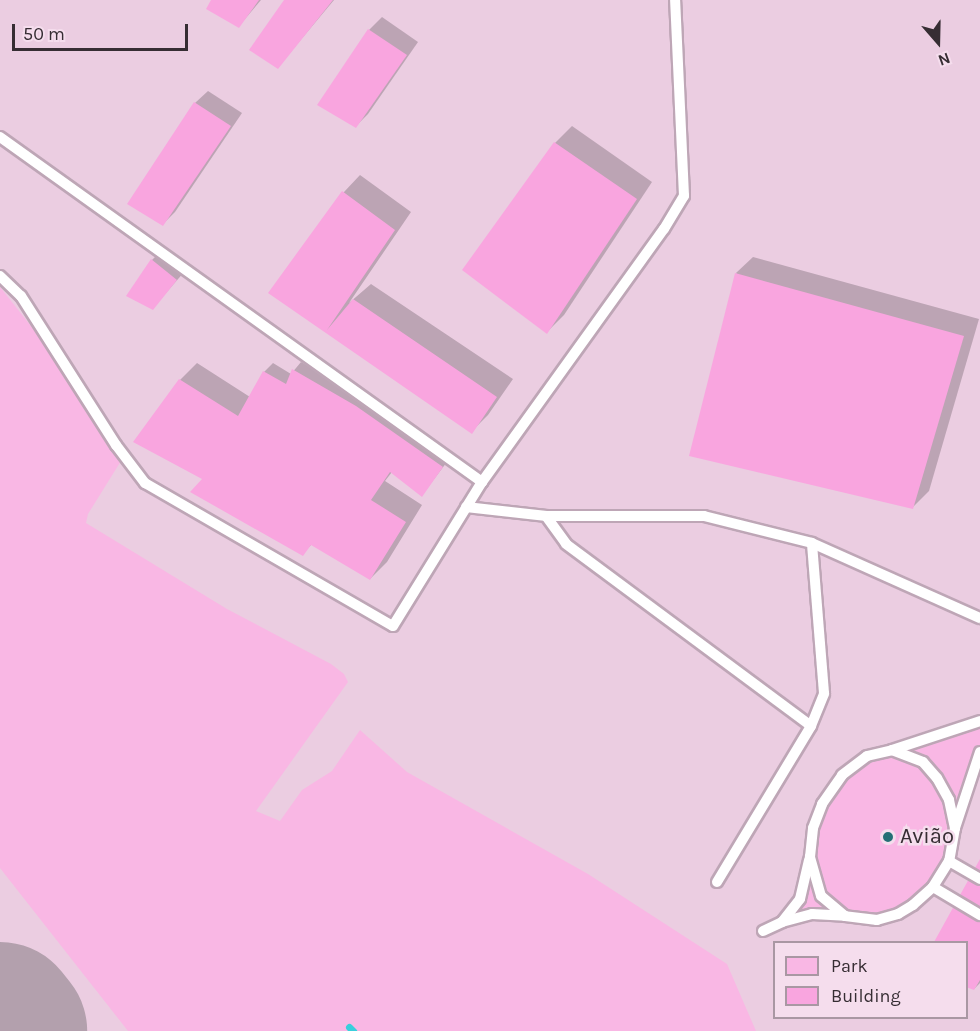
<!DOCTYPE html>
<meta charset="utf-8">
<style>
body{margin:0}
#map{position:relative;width:980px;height:1031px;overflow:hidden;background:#f5dded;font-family:Karla,sans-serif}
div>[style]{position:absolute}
.built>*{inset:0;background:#ebcde1}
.green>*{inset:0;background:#f9b7e4}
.shadow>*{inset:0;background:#0003}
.stream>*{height:7px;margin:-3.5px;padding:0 3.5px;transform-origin:3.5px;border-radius:3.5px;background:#39cfdc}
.runway>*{height:158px;margin:-79px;padding:0 79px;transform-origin:79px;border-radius:79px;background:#b3a0ad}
.building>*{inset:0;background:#f9a5df}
.roads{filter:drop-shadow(2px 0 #bea6b6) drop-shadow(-2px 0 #bea6b6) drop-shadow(0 2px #bea6b6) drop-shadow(0 -2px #bea6b6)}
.lane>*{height:10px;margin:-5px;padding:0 5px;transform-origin:5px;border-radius:5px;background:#fff}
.dots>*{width:16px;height:16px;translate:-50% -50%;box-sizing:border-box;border:3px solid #f5dded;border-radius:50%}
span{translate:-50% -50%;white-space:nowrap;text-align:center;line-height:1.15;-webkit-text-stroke:5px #f5dded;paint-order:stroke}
.poi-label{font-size:22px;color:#362d33}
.left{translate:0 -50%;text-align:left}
.legend{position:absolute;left:773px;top:941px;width:195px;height:78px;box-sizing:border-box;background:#f5dded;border:2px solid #a997a3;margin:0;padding:8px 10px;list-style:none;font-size:18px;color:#362d33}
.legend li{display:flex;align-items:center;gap:12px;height:30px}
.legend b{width:30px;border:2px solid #a997a3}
.north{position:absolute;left:908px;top:12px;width:60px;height:60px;-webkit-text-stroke:4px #f5dded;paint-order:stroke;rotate:160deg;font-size:16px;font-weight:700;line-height:24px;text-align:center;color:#362d33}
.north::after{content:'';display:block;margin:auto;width:21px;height:27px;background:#362d33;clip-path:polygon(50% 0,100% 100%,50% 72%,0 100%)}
.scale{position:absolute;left:12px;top:24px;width:176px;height:27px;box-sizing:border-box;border:3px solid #362d33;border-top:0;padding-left:8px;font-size:18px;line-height:21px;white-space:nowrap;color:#362d33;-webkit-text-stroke:4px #f5dded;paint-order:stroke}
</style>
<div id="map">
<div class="built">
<div style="clip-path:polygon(evenodd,0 0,980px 0,980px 1031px,0 1031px,0 0,774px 942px,966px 942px,966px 1018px,774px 1018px,774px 942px)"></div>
</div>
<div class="green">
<div style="clip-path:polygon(0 287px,42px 340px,121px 461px,88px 514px,86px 523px,227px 609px,331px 664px,344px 674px,348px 682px,256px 811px,280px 821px,302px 790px,332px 771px,360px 730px,407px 772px,588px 874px,727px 964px,756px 1031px,128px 1031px,0 868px)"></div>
<div style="clip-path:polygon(980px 721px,980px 752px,949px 861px,912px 905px,877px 920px,845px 916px,782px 922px,800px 899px,813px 827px,842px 775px,867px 756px)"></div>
</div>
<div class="shadow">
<div style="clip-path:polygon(213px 0,261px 0,239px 26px)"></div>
<div style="clip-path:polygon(285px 0,334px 0,278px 67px)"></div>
<div style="clip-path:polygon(382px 17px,418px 42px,368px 114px,356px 126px,369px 30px)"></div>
<div style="clip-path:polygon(208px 91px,242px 113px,175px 212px,163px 224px,195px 103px)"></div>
<div style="clip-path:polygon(572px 126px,652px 182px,564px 315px,547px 332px,555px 143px)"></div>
<div style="clip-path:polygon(360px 175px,411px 212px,349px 303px,371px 284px,513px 379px,488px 415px,471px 432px,270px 292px,344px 192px)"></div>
<div style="clip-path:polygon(160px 252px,185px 271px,152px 309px,152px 260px)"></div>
<div style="clip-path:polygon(753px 257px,979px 319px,929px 491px,912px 508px,736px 273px)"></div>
<div style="clip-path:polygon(301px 362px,365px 398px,450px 458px,422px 495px,392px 472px,385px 481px,422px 505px,387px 562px,370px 579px,312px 544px,302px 554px,205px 478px,180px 380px,197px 363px,250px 397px,264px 372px,273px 363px,291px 374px)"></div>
<div style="clip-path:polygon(980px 863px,980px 983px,974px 989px,966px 942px,936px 942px)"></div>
</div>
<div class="stream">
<div style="left:349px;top:1027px;width:6px;rotate:45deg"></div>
</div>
<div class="runway">
<div style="left:0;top:1021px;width:13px;rotate:51deg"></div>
</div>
<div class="building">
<div style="clip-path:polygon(211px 0,259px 0,239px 28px,206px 9px)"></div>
<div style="clip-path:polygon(284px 0,333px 0,278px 69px,249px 50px)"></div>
<div style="clip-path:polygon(368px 29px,407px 55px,356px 128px,317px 105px)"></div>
<div style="clip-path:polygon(194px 102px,231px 126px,163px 226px,127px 204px)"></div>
<div style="clip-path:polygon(554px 142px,637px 199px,547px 334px,462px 270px)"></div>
<div style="clip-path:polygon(342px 191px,395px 230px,327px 330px,353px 299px,497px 397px,472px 434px,268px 293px)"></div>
<div style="clip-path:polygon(151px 259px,177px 280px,153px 310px,126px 296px)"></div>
<div style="clip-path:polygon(735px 273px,964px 336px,913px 509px,689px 456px)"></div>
<div style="clip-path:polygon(292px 369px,356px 406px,443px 467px,422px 497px,390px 472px,371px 500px,406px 522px,370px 580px,311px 545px,303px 556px,190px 492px,202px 479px,133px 442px,179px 379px,238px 416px,263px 371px,286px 384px)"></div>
<div style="clip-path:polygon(980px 859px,980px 980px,974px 990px,966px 987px,966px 942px,934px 942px)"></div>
</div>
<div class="roads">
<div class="lane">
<div style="left:0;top:137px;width:593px;rotate:35.59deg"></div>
<div style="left:0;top:276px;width:29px;rotate:44deg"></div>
<div style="left:21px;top:296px;width:177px;rotate:57.5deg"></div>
<div style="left:116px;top:445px;width:48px;rotate:52.7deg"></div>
<div style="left:145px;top:483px;width:286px;rotate:30deg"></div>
<div style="left:393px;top:626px;width:169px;rotate:-58.3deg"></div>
<div style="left:482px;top:482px;width:312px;rotate:-54.3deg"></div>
<div style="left:664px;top:229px;width:39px;rotate:-59deg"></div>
<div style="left:684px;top:196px;width:196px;rotate:-92.6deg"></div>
<div style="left:466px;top:507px;width:81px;rotate:6.4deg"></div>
<div style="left:546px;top:516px;width:158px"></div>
<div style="left:704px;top:516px;width:111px;rotate:14deg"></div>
<div style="left:812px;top:543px;width:184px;rotate:24.1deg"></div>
<div style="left:546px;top:516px;width:34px;rotate:54deg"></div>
<div style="left:566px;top:544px;width:305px;rotate:36.6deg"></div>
<div style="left:892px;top:750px;width:33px;rotate:21deg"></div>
<div style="left:923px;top:762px;width:21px;rotate:49deg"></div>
<div style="left:937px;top:778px;width:25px;rotate:61deg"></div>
<div style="left:949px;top:800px;width:29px;rotate:78deg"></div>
<div style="left:955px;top:828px;width:34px;rotate:100deg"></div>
<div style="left:949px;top:861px;width:31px;rotate:122deg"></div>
<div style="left:933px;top:887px;width:27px;rotate:138deg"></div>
<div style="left:913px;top:905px;width:17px;rotate:149deg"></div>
<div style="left:898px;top:914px;width:22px;rotate:164deg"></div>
<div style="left:877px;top:920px;width:32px;rotate:-173deg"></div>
<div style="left:845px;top:916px;width:31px;rotate:-140deg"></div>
<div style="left:821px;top:896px;width:41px;rotate:-105.8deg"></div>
<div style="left:810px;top:857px;width:29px;rotate:-84deg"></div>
<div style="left:813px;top:828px;width:26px;rotate:-69deg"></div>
<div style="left:822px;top:804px;width:35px;rotate:-55deg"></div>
<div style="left:842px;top:775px;width:31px;rotate:-37deg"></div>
<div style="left:867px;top:756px;width:26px;rotate:-13deg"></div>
<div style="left:892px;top:750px;width:93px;rotate:-18.2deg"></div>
<div style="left:955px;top:828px;width:80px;rotate:-71.8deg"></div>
<div style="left:809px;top:860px;width:40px;rotate:103deg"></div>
<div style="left:800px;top:899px;width:29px;rotate:128deg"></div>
<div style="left:782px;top:922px;width:31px;rotate:-15deg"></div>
<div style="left:812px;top:914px;width:33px;rotate:3deg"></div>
<div style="left:949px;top:861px;width:36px;rotate:30deg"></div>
<div style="left:717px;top:882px;width:182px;rotate:-58.9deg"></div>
<div style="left:811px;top:726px;width:35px;rotate:-68deg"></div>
<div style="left:824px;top:693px;width:150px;rotate:-94.6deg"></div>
<div style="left:933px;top:887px;width:55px;rotate:30.8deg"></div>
<div style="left:763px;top:931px;width:21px;rotate:-25deg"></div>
</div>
</div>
<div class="dots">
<div style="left:888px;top:837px;background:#246f75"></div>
</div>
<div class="poi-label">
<span class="left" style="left:900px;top:837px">Avião</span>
</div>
<ul class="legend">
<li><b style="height:16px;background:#f9b7e4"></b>Park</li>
<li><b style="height:16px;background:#f9a5df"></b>Building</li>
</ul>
<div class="north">N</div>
<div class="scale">50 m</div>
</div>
